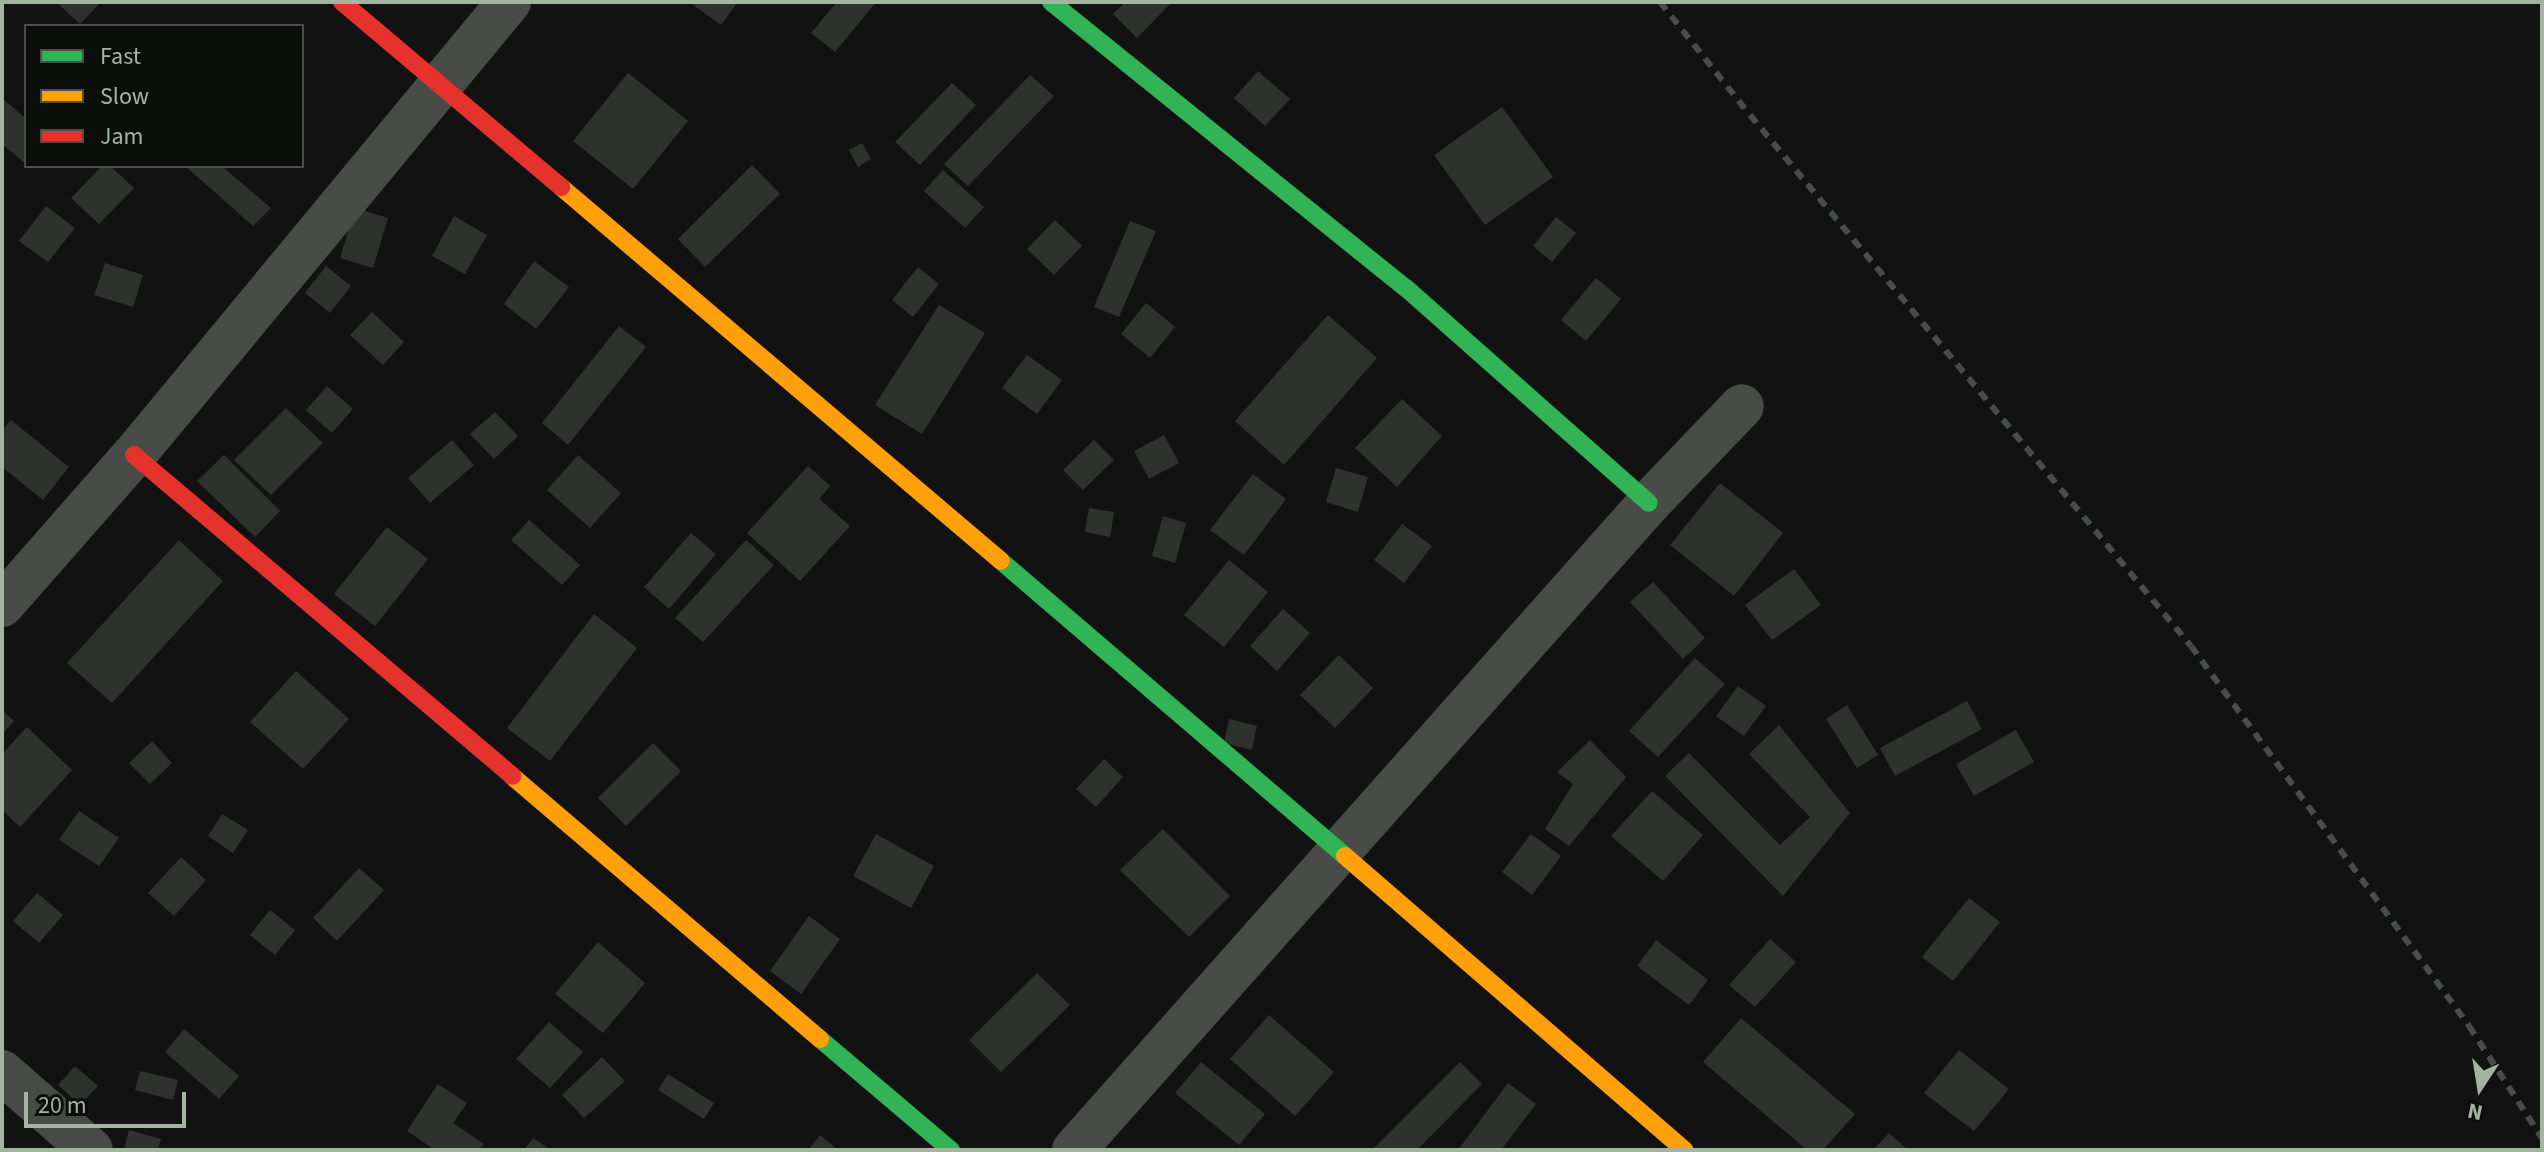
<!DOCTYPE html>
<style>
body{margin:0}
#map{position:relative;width:2544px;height:1152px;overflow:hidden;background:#121212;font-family:"Source Sans 3",sans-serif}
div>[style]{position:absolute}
.building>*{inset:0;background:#2f312f}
.street>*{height:44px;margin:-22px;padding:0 22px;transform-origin:22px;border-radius:22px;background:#484b48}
.fast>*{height:18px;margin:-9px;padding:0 9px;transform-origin:9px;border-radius:9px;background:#30b455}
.slow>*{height:18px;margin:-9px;padding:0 9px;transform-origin:9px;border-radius:9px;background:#ff9f0a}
.jam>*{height:18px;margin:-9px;padding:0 9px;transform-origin:9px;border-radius:9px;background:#e5322d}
.rail>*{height:6px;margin-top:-3px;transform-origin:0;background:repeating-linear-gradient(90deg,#494d49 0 10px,transparent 0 18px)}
span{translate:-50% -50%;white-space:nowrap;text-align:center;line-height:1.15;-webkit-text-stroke:8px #0c0e0c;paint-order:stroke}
.frame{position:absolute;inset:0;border:4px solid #a5b3a3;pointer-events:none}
.legend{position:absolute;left:24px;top:24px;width:280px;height:144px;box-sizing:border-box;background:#0c0e0c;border:2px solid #495048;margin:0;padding:10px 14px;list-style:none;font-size:24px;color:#a5b3a3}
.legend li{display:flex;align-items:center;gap:16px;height:40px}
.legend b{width:40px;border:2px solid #495048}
.north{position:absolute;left:2440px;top:1048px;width:80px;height:80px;-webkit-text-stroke:6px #0c0e0c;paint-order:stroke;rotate:192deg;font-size:22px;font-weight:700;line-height:32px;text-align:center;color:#a5b3a3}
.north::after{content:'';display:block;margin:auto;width:28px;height:36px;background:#a5b3a3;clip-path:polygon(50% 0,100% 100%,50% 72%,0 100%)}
.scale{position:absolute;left:24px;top:1092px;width:162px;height:36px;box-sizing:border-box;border:4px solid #a5b3a3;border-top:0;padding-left:10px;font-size:24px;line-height:28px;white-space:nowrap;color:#a5b3a3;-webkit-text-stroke:6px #0c0e0c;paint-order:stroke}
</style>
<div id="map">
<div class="building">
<div style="clip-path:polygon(56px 2px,101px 2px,80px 24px)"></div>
<div style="clip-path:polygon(689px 2px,738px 2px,721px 25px)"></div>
<div style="clip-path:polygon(837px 2px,876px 2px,835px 52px,811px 33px)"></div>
<div style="clip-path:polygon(1125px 2px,1172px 2px,1137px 38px,1113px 14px)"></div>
<div style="clip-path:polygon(1258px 71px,1290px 99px,1265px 126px,1234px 98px)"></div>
<div style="clip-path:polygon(628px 73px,688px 121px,633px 189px,573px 141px)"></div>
<div style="clip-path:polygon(1030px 75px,1054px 96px,968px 186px,944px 164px)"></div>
<div style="clip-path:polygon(952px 83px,976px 105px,920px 165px,895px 142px)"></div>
<div style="clip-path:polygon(2px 98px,26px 119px,26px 164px,2px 144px)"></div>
<div style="clip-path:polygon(1502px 107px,1553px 177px,1485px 225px,1434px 155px)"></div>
<div style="clip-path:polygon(862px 143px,871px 159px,858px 167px,849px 150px)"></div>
<div style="clip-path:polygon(752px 165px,780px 194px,705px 267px,678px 239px)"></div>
<div style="clip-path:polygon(102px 166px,110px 166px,134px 188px,99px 224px,71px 198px)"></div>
<div style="clip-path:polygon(185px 166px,222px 166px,271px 208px,253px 226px)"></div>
<div style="clip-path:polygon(943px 170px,984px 207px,965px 228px,924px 191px)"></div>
<div style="clip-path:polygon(46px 206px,75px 228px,48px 262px,19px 241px)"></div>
<div style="clip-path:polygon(355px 208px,388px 218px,373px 268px,340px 258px)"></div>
<div style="clip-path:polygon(454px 216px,487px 235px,465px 274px,432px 256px)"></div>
<div style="clip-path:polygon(1556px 217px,1576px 233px,1552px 262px,1533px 246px)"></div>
<div style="clip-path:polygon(1055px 220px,1082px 246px,1054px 275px,1027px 249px)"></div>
<div style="clip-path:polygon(1130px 221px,1156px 231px,1119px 317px,1094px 307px)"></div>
<div style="clip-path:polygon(534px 261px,569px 287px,536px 329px,504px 304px)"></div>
<div style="clip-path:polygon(105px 263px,143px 275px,133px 307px,94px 295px)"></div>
<div style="clip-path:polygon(326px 266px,351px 286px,330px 313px,305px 293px)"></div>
<div style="clip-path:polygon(918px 267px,939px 284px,913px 317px,892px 300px)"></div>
<div style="clip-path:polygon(1596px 278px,1621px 299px,1586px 341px,1561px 320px)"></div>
<div style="clip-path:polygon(1146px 303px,1175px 327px,1150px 358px,1121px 334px)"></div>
<div style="clip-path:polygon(939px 305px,985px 333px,922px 434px,875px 405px)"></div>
<div style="clip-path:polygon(372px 312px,404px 342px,383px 365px,350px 335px)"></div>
<div style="clip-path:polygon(1328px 315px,1377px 358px,1284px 465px,1235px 421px)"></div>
<div style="clip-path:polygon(619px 326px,646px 347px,568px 445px,542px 423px)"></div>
<div style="clip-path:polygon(1027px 355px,1062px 380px,1037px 414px,1002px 388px)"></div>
<div style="clip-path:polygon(327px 386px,353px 409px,332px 433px,306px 410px)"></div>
<div style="clip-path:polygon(1402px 399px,1442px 436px,1397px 487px,1355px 448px)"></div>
<div style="clip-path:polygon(286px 408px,323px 443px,271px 495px,234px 460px)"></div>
<div style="clip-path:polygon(495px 412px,518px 436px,494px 459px,470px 434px)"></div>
<div style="clip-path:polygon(11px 420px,69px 467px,43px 500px,2px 467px,2px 430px)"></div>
<div style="clip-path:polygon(1164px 435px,1179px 463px,1149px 479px,1134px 451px)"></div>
<div style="clip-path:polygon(452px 440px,474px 465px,430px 503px,408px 478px)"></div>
<div style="clip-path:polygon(1094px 440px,1114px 460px,1083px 490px,1063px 470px)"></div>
<div style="clip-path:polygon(224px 455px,280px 511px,255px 537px,197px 481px)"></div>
<div style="clip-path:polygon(578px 455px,621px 493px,590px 528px,547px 490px)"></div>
<div style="clip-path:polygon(808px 466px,830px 486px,819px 499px,850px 526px,800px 581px,747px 533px)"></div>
<div style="clip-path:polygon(1336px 468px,1368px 477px,1358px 512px,1326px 502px)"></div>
<div style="clip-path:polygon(1253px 474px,1286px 499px,1244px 555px,1210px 530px)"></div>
<div style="clip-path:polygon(1720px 483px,1783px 533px,1734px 596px,1670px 545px)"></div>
<div style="clip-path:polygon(1089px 508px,1114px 512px,1110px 537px,1085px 532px)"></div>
<div style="clip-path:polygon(1163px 516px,1186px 523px,1175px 563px,1152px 556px)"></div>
<div style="clip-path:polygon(529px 520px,580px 565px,562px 585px,511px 540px)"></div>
<div style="clip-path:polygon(1402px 524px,1432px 546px,1404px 583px,1374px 560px)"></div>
<div style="clip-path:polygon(387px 527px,428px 559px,375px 626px,334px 594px)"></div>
<div style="clip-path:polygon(691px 533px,716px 554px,669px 609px,644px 587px)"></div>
<div style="clip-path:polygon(179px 540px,223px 581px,112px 703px,67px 663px)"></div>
<div style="clip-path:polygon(746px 540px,774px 565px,703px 642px,675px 618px)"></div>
<div style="clip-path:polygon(1229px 560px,1268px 592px,1224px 647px,1184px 615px)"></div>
<div style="clip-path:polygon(1794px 569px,1821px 605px,1772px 640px,1745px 605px)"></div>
<div style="clip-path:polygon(1653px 582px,1705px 638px,1683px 659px,1630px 602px)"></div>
<div style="clip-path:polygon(1283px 609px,1310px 633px,1277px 671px,1250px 646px)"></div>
<div style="clip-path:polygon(594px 614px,637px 648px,550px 761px,507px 728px)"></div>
<div style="clip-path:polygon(1339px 655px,1373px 688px,1335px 728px,1300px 695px)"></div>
<div style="clip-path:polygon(1695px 658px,1725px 684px,1658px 757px,1629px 731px)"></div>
<div style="clip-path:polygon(296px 671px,349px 719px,303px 769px,250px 722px)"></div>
<div style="clip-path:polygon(1738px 686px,1766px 706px,1744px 736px,1716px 716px)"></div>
<div style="clip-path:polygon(1967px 701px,1982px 729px,1895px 776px,1880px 748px)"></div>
<div style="clip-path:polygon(1847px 705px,1878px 755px,1857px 768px,1826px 719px)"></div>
<div style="clip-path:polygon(2px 710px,14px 721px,2px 735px)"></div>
<div style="clip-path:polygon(1229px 719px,1257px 726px,1252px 750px,1224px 743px)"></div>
<div style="clip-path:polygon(1779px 725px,1850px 813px,1783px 896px,1665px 776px,1689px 753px,1780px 845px,1810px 817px,1749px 754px)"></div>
<div style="clip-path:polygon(27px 727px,72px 770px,20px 827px,2px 810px,2px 754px)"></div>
<div style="clip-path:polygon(2016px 730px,2034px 762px,1974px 796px,1956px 764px)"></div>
<div style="clip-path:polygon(1590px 740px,1626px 777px,1569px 846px,1545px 829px,1573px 784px,1557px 772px)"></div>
<div style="clip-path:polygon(152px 741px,172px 763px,150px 784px,129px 763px)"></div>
<div style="clip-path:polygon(653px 743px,681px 771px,626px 826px,598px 798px)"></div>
<div style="clip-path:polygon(1104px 759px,1123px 777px,1096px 807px,1076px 789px)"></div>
<div style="clip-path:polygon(1652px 791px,1703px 835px,1663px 881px,1611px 836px)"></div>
<div style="clip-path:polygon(79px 811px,119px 838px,99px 866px,59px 840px)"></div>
<div style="clip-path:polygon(222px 814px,248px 830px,233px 853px,208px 836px)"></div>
<div style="clip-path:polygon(1163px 829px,1230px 896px,1189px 937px,1120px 870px)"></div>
<div style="clip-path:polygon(876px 834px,934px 866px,911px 908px,853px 876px)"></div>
<div style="clip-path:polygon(1531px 834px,1561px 856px,1532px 895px,1502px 872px)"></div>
<div style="clip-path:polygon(181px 857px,206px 880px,174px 916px,148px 893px)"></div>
<div style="clip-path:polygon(359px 868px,384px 890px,337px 941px,313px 918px)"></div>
<div style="clip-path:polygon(37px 893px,63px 915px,39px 943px,13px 921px)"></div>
<div style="clip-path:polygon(1969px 898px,2000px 922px,1953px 981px,1922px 957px)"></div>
<div style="clip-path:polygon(270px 910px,295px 930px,275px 955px,250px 935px)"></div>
<div style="clip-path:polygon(809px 916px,840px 939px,801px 994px,770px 971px)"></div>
<div style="clip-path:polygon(1770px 939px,1796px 962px,1755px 1007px,1729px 985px)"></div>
<div style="clip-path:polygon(1656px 940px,1708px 980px,1689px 1005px,1637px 966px)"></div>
<div style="clip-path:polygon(598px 942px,645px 983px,603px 1033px,555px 994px)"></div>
<div style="clip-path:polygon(1037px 973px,1070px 1005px,1001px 1072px,969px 1040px)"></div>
<div style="clip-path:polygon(1269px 1015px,1334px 1072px,1295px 1116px,1230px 1059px)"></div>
<div style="clip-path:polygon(1741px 1018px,1855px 1114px,1823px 1150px,1807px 1150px,1703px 1062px)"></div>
<div style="clip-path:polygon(549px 1022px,583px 1052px,550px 1088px,516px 1059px)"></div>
<div style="clip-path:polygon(184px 1029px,239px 1076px,219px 1099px,165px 1052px)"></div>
<div style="clip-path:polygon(1959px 1050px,2009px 1089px,1974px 1131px,1924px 1093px)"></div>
<div style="clip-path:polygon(602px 1057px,625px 1081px,584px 1118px,562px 1095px)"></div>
<div style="clip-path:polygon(1201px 1062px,1265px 1114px,1239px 1145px,1175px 1093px)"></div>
<div style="clip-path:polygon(1460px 1062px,1482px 1084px,1417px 1150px,1372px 1150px)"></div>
<div style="clip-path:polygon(75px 1066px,98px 1086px,80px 1105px,58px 1085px)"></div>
<div style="clip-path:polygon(140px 1071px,178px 1080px,173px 1100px,135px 1090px)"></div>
<div style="clip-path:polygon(668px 1074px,714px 1103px,704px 1119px,658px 1090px)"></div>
<div style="clip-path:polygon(1508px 1083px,1536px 1104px,1501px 1150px,1458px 1150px)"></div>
<div style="clip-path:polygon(438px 1084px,467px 1103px,453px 1123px,484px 1144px,479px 1150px,435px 1150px,407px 1131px)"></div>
<div style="clip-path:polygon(129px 1130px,161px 1139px,158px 1150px,124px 1150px)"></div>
<div style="clip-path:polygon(1889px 1133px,1908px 1150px,1873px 1150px)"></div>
<div style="clip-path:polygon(820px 1135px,838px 1150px,808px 1150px)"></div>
<div style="clip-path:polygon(533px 1138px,551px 1150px,524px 1150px)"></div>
</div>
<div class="street">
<div style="left:2px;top:605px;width:200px;rotate:-48.7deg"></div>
<div style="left:134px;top:455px;width:588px;rotate:-50.38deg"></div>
<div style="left:2px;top:1072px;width:118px;rotate:41.2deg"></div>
<div style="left:1074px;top:1150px;width:866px;rotate:-48.37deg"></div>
<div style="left:1649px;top:503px;width:134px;rotate:-46.2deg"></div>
</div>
<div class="fast">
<div style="left:1051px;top:2px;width:456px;rotate:38.9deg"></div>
<div style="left:1406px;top:288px;width:324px;rotate:41.5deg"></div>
<div style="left:1001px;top:561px;width:453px;rotate:40.6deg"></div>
<div style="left:820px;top:1039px;width:172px;rotate:40.3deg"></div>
</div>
<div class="slow">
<div style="left:561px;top:187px;width:577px;rotate:40.36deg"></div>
<div style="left:512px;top:776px;width:405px;rotate:40.5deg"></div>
<div style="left:1345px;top:856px;width:449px;rotate:40.9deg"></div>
</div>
<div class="jam">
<div style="left:342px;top:2px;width:287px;rotate:40.2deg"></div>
<div style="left:134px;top:455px;width:496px;rotate:40.3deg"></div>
</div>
<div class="rail">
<div style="left:1660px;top:2px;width:144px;rotate:51.5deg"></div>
<div style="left:1750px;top:115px;width:690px;rotate:50.29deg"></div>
<div style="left:2191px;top:646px;width:471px;rotate:53.8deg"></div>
<div style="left:2469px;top:1026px;width:134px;rotate:56.9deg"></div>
</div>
<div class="frame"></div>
<ul class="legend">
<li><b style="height:10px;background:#30b455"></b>Fast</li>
<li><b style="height:10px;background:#ff9f0a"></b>Slow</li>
<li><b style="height:10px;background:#e5322d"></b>Jam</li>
</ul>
<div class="north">N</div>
<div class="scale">20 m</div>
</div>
